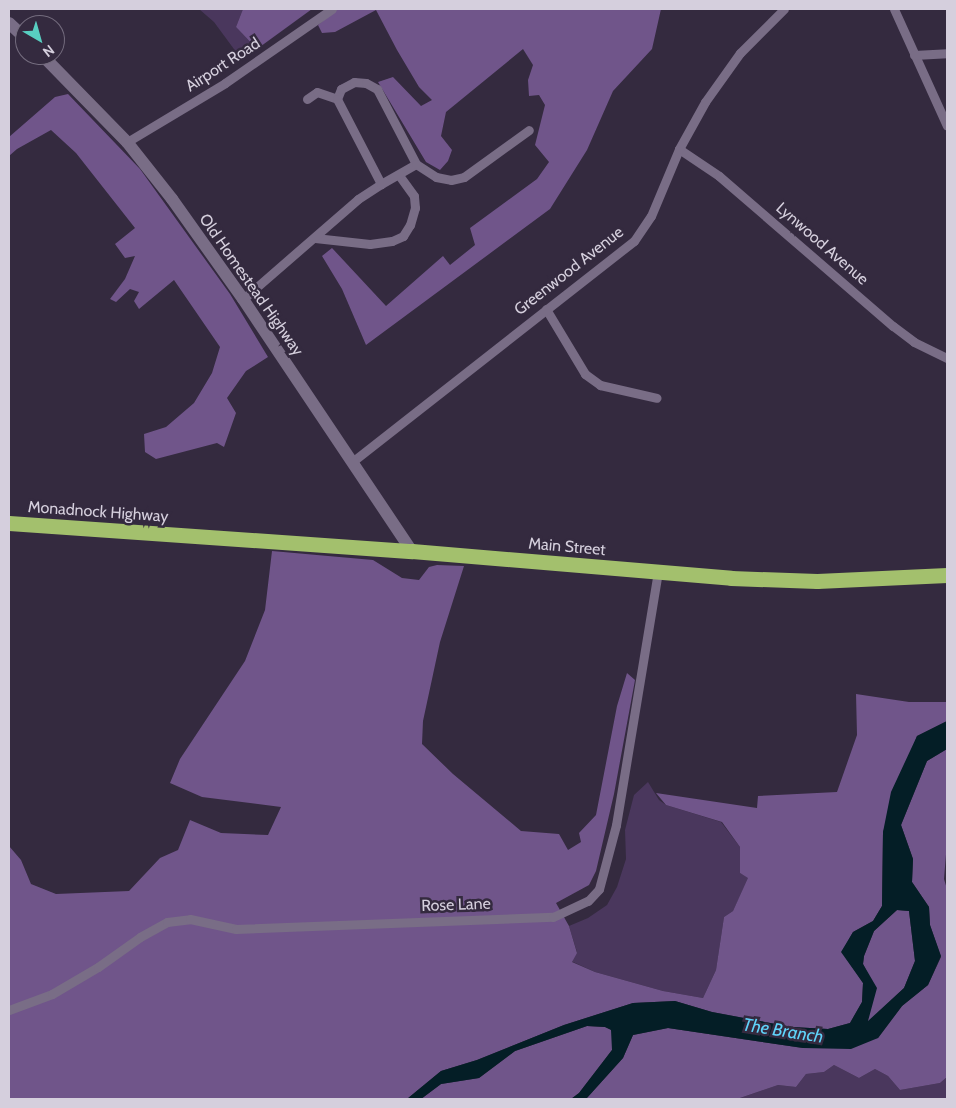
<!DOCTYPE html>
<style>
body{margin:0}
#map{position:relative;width:956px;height:1108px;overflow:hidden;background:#342a3f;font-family:Cabin,sans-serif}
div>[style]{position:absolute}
.green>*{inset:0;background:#4a375d}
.forest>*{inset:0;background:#70558a}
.water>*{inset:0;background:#041e26}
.street>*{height:9px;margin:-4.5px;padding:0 4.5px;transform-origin:4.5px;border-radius:4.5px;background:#796d86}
.secondary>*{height:12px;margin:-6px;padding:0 6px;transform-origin:6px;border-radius:6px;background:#796d86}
.highway>*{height:15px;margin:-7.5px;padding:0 7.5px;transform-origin:7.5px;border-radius:7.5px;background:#a3c06d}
span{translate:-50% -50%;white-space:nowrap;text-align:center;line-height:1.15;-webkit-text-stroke:5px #342a3f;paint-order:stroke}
.street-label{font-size:16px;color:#d5cfdd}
.water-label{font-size:18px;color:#60d4fa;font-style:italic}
.frame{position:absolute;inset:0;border:10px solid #d5cfdd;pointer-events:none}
.north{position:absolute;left:15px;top:15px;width:50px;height:50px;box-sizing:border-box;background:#342a3f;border:1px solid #746c7e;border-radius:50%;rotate:142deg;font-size:14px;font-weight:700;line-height:20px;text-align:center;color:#d5cfdd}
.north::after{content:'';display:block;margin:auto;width:18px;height:22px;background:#58cec1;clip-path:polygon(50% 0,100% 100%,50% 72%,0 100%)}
</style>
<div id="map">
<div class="green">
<div style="clip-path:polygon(199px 9px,243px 9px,236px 27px,257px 49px,242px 60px,214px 22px)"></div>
<div style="clip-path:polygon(648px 782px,659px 800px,666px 805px,721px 822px,740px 847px,740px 873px,749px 878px,733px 911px,724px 917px,716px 970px,703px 998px,663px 991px,595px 972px,571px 961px,577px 952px,569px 926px,588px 918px,607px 905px,617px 887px,626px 859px,625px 830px,634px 795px)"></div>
<div style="clip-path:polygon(834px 1065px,859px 1078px,875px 1069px,888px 1076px,900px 1090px,940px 1083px,947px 1077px,947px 1099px,737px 1099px,778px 1085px,796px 1087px,806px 1074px,824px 1072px)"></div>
</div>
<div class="forest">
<div style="clip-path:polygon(243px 9px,312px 9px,257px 49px,236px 27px)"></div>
<div style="clip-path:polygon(337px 9px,661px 9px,652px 49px,613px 91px,587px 150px,550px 209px,366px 345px,342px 289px,322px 256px,332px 248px,386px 306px,443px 256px,450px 265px,475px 245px,470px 228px,537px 179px,549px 162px,535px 145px,545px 105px,539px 95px,529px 96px,528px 80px,533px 65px,523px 49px,446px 112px,441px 136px,452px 150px,448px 161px,440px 170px,426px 162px,378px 82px,393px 77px,421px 106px,432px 100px,419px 87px,397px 50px,376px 10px,335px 32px,322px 33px,318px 25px)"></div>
<div style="clip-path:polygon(68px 94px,140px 169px,230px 294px,268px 357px,246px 371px,227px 398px,236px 413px,224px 447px,217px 443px,156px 459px,145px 452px,144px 434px,166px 427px,194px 403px,212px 373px,220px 347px,174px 280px,139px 309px,134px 301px,139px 292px,130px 289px,116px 302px,110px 299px,125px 279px,135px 256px,125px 258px,115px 244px,135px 228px,76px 153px,51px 130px,17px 149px,9px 156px,9px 137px,55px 97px)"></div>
<div style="clip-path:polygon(272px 551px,373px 560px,402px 578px,419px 580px,429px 567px,437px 565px,464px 566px,440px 642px,423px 721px,422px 744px,453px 774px,521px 831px,559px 834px,568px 850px,581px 842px,579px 833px,596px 815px,617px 706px,627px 673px,635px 680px,614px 794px,596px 871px,589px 885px,556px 903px,569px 926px,577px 953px,572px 962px,595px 972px,663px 991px,703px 998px,716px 970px,724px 917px,733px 911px,748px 878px,740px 873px,740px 847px,722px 822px,666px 805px,656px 793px,757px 808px,758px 796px,837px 792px,857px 735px,856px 694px,909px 702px,947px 702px,947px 721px,917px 736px,883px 832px,882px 906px,873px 921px,853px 932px,842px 952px,863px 983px,862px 1002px,850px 1023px,828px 1029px,792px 1027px,712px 1012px,675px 1001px,633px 1003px,564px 1025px,477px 1060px,441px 1071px,407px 1099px,9px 1099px,9px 846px,21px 860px,31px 884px,56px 894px,129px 891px,160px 858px,178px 850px,190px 820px,221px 833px,268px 835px,281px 807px,202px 797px,170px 783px,180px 759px,245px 661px,265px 610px)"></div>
<div style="clip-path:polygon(947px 749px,947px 842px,944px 879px,947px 889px,947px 1077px,940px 1083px,900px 1090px,888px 1076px,875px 1069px,859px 1078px,834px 1065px,824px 1072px,806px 1074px,796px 1087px,778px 1085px,737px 1099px,586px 1099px,623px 1058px,633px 1035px,668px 1028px,803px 1048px,878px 1038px,902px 1006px,928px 985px,941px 957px,930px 925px,929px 907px,912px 882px,913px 859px,901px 825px,927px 761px)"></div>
<div style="clip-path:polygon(897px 910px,909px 911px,915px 961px,904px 988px,868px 1022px,868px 974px,863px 964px,864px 956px,874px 931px)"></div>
<div style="clip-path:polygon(587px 1026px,605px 1027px,612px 1030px,612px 1050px,579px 1093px,571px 1099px,421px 1099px,441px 1084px,479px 1078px,515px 1051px)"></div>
</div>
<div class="water">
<div style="clip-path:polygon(evenodd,947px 721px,947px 749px,927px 761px,901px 825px,913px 859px,912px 882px,929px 907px,930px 925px,941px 956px,928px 985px,902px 1006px,878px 1038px,851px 1049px,803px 1048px,668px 1028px,633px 1035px,623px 1058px,586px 1099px,571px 1099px,579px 1093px,612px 1050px,611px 1030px,605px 1027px,587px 1026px,515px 1051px,479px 1078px,441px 1084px,421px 1099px,407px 1099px,441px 1071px,477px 1060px,564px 1025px,633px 1003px,675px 1001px,712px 1012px,792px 1027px,828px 1029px,850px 1023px,862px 1002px,863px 983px,841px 952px,853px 932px,873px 921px,882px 906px,883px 832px,891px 792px,917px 736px,947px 721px,897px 910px,909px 911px,915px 961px,904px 988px,868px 1021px,877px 988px,863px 964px,864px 956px,874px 931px,897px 910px)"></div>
</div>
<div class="street">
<div style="left:894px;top:9px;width:128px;rotate:65.6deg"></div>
<div style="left:914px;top:55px;width:33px;rotate:-3deg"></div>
<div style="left:307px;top:99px;width:12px;rotate:-35deg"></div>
<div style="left:317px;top:92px;width:21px;rotate:19deg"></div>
<div style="left:337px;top:99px;width:11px;rotate:-68deg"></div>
<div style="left:341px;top:89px;width:15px;rotate:-28deg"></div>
<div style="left:354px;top:82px;width:12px;rotate:5deg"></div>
<div style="left:366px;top:83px;width:13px;rotate:29deg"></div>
<div style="left:377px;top:89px;width:85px;rotate:62.5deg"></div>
<div style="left:337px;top:99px;width:96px;rotate:62.6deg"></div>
<div style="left:127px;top:142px;width:114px;rotate:-31deg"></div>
<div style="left:225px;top:83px;width:130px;rotate:-34.7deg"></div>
<div style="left:679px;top:149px;width:48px;rotate:34deg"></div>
<div style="left:719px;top:176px;width:230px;rotate:40.8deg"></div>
<div style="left:893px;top:326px;width:26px;rotate:37deg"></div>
<div style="left:914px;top:342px;width:37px;rotate:26deg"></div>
<div style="left:315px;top:238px;width:55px;rotate:6.2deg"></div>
<div style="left:370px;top:244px;width:22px;rotate:-8deg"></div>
<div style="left:392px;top:241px;width:12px;rotate:-24deg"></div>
<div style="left:403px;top:236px;width:13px;rotate:-58deg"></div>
<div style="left:410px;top:225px;width:18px;rotate:-74deg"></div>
<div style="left:415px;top:208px;width:12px;rotate:-95deg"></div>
<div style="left:414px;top:196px;width:26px;rotate:-126deg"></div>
<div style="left:243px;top:299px;width:152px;rotate:-41deg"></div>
<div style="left:358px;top:199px;width:27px;rotate:-33deg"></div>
<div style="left:381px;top:184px;width:40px;rotate:-29.7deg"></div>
<div style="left:416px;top:164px;width:24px;rotate:33deg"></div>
<div style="left:436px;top:177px;width:15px;rotate:11deg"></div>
<div style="left:451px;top:180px;width:13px;rotate:-13deg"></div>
<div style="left:464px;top:177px;width:80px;rotate:-35.9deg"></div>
<div style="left:546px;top:309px;width:76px;rotate:59deg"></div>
<div style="left:585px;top:374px;width:19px;rotate:36deg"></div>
<div style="left:600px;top:385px;width:58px;rotate:12.8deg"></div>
<div style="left:352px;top:462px;width:358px;rotate:-38.1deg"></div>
<div style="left:634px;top:241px;width:30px;rotate:-56deg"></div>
<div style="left:651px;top:216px;width:73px;rotate:-67.3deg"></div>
<div style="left:679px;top:149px;width:54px;rotate:-61deg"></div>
<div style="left:705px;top:102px;width:60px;rotate:-54.5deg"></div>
<div style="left:740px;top:53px;width:62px;rotate:-45deg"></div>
<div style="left:9px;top:1010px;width:46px;rotate:-20.4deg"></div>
<div style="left:52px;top:994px;width:53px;rotate:-30.4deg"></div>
<div style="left:98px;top:967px;width:52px;rotate:-35.5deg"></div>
<div style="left:140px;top:937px;width:31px;rotate:-29deg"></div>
<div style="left:167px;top:922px;width:23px;rotate:-7deg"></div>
<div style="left:190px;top:919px;width:47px;rotate:12.3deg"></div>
<div style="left:236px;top:929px;width:317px;rotate:-2.2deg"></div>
<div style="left:553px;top:917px;width:38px;rotate:-25deg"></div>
<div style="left:588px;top:901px;width:16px;rotate:-47deg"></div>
<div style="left:599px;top:889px;width:66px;rotate:-75.1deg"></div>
<div style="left:616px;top:825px;width:256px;rotate:-80.6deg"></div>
</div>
<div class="secondary">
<div style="left:9px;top:23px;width:22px;rotate:43deg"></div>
<div style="left:42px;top:55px;width:122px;rotate:45.7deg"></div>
<div style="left:127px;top:142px;width:73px;rotate:51.7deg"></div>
<div style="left:172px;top:199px;width:123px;rotate:54.6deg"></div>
<div style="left:243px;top:299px;width:303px;rotate:56.2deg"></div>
</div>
<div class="highway">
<div style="left:9px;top:523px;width:404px;rotate:4deg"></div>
<div style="left:412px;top:551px;width:320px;rotate:4.8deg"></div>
<div style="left:731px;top:578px;width:86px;rotate:2deg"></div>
<div style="left:817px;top:581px;width:130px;rotate:-2.6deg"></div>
</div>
<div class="street-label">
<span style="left:223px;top:65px;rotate:-33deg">Airport Road</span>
<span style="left:822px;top:244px;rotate:41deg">Lynwood Avenue</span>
<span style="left:569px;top:271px;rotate:-38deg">Greenwood Avenue</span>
<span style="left:251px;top:285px;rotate:55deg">Old Homestead Highway</span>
<span style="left:98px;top:512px;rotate:4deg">Monadnock Highway</span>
<span style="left:567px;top:547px;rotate:5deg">Main Street</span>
<span style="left:456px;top:905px;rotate:-2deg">Rose Lane</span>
</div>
<div class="water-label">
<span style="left:783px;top:1031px;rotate:9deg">The Branch</span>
</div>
<div class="frame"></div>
<div class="north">N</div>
</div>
